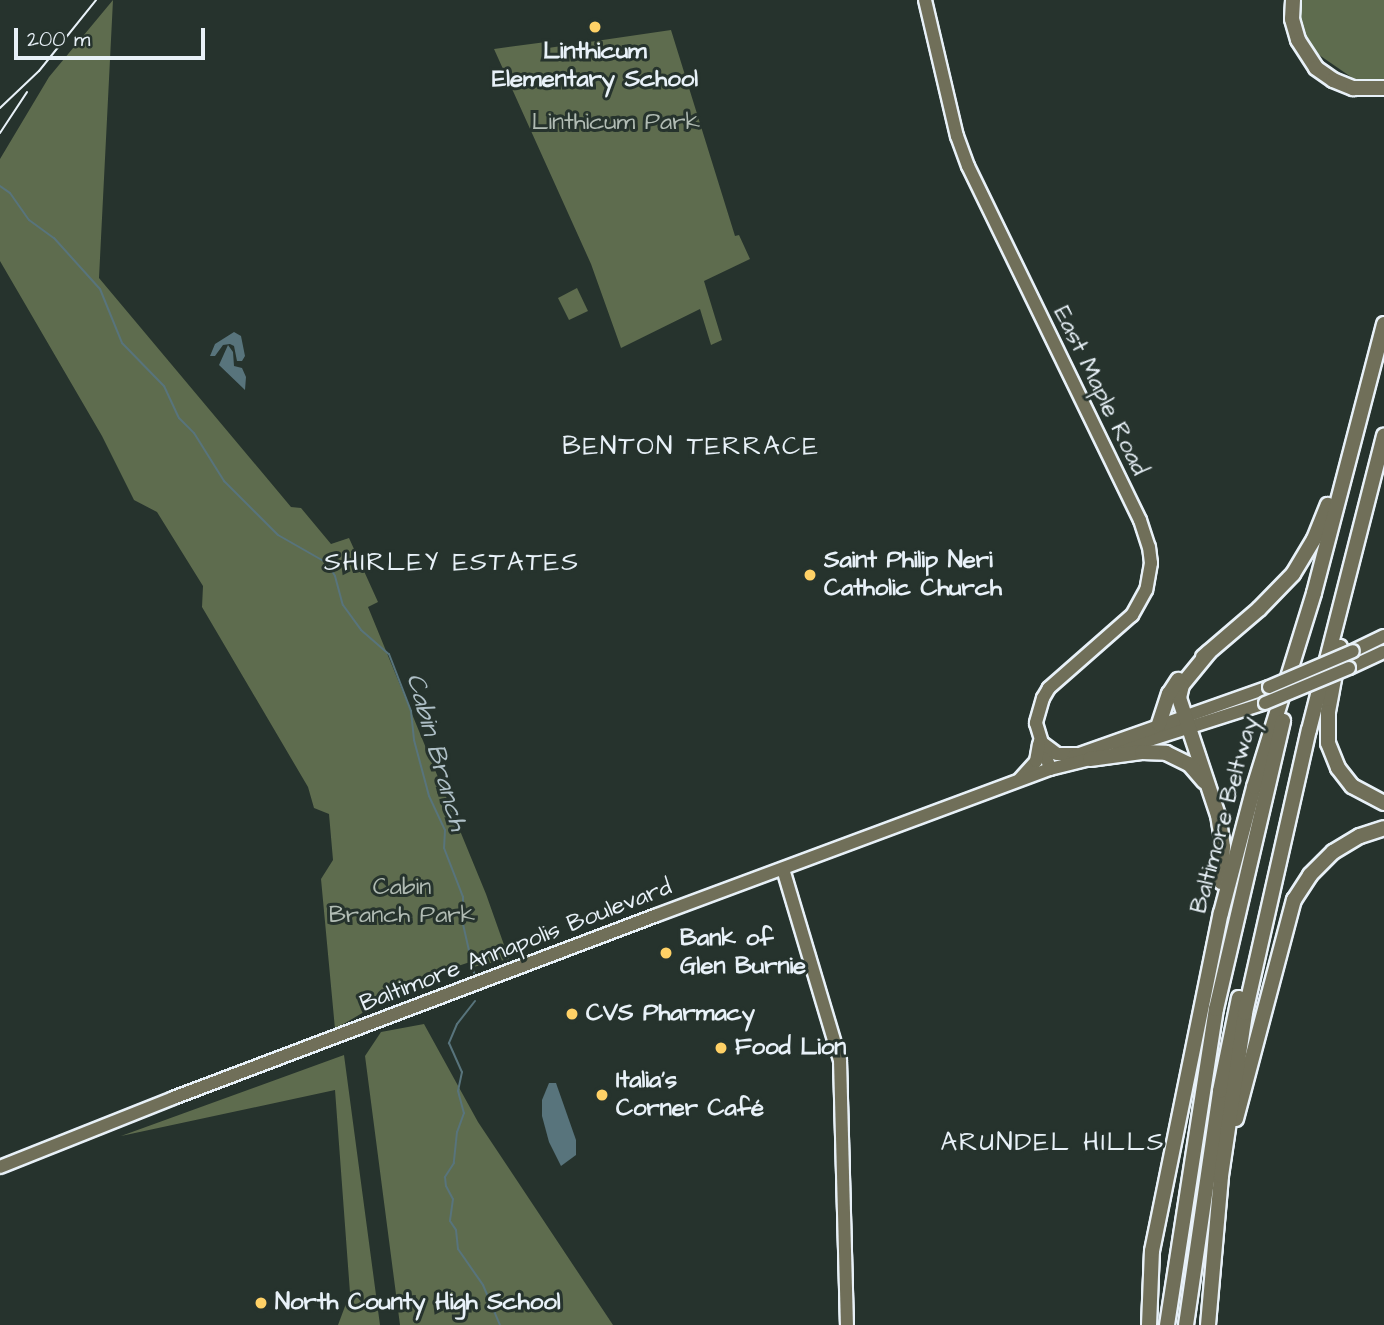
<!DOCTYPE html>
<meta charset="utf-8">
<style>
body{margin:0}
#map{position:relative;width:1384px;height:1325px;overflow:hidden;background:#26332d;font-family:"Architects Daughter",sans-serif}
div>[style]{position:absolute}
.green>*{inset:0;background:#5e6c4e}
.water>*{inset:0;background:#58747c}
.stream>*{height:2px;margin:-1px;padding:0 1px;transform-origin:1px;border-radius:1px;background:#58747c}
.roads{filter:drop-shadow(2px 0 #e8f1f8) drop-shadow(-2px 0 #e8f1f8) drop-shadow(0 2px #e8f1f8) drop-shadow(0 -2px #e8f1f8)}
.major>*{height:12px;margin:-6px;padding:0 6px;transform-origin:6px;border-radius:6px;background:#706f59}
.highway>*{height:14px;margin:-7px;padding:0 7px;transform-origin:7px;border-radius:7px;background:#706f59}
.tram>*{height:2px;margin:-1px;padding:0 1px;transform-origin:1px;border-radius:1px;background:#e8f1f8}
.bridges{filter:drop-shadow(2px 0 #e8f1f8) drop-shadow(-2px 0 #e8f1f8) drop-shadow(0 2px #e8f1f8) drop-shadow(0 -2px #e8f1f8)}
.major-bridge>*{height:12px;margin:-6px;padding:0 6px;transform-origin:6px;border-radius:6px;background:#706f59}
.dots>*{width:19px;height:19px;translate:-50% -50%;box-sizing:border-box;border:4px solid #26332d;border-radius:50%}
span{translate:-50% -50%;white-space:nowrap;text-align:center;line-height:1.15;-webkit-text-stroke:6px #26332d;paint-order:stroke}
.poi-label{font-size:24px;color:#e8f1f8;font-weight:700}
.left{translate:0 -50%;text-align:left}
.park-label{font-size:24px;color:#b1bcb4}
.street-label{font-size:24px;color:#e8f1f8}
.neighbourhood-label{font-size:26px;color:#e8f1f8;letter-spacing:2px}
.water-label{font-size:26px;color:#aebfc6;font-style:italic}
.scale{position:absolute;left:14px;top:28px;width:191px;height:32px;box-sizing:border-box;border:4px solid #e8f1f8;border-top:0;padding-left:9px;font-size:21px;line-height:24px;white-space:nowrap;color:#e8f1f8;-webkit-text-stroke:5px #26332d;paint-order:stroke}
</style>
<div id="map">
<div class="green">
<div style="clip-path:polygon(113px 0,99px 278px,291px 507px,301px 508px,331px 544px,349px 538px,378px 602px,368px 607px,486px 894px,509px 959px,473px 967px,470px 962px,422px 978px,335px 1029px,321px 879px,333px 860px,329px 814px,314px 808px,308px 787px,202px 607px,203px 586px,157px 512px,134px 500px,102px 436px,0 261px,0 159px,49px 77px)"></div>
<div style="clip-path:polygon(1301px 0,1384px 0,1384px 79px,1354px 79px,1309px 48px,1300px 18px)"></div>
<div style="clip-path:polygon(671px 30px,735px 236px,739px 235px,750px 259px,704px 281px,722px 340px,711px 345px,700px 309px,621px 348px,591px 264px,494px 49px,546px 42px,548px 48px)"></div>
<div style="clip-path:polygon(577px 288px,588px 311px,569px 320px,558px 298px)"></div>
<div style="clip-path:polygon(424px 1024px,478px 1122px,613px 1325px,400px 1325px,365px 1056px,381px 1032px)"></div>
<div style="clip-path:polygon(344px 1055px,380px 1325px,338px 1325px,350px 1293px,335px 1090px,121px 1136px)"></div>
</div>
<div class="water">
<div style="clip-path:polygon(234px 332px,241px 336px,245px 356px,242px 361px,237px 361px,234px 346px,230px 344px,223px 345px,215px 356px,210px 356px,215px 344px)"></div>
<div style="clip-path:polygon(228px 345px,233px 352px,234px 366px,242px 368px,246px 377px,245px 390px,219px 365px)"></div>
<div style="clip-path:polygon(549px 1083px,556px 1083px,576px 1140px,576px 1155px,561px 1166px,549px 1142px,542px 1116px,542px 1100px)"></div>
</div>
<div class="stream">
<div style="left:0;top:186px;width:12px;rotate:35deg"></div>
<div style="left:10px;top:193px;width:33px;rotate:55deg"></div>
<div style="left:29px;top:220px;width:31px;rotate:36deg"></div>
<div style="left:54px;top:238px;width:69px;rotate:48deg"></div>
<div style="left:100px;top:289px;width:58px;rotate:67.8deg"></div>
<div style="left:122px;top:343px;width:60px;rotate:45.7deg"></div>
<div style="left:164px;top:386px;width:35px;rotate:65deg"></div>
<div style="left:179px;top:418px;width:21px;rotate:45deg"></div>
<div style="left:194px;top:433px;width:57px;rotate:58deg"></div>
<div style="left:224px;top:481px;width:76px;rotate:45deg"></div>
<div style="left:278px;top:535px;width:56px;rotate:29.7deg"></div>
<div style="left:327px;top:563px;width:15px;rotate:58deg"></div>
<div style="left:335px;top:576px;width:30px;rotate:75deg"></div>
<div style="left:343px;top:605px;width:31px;rotate:54deg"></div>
<div style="left:361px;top:630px;width:37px;rotate:41deg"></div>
<div style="left:389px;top:654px;width:61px;rotate:68.9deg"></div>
<div style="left:411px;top:711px;width:29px;rotate:84deg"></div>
<div style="left:414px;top:740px;width:58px;rotate:75deg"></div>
<div style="left:429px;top:796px;width:38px;rotate:65deg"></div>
<div style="left:445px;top:830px;width:18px;rotate:93deg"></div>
<div style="left:444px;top:848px;width:53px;rotate:68.8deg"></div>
<div style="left:463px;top:897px;width:27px;rotate:90deg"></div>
<div style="left:463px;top:924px;width:50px;rotate:77.3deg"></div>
<div style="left:475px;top:1001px;width:29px;rotate:128deg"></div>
<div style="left:457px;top:1024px;width:21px;rotate:113deg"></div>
<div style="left:449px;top:1043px;width:32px;rotate:66deg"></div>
<div style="left:462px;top:1072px;width:19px;rotate:102deg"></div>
<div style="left:458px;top:1091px;width:23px;rotate:75deg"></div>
<div style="left:464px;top:1113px;width:20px;rotate:110deg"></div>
<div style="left:457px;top:1132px;width:31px;rotate:96deg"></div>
<div style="left:454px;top:1163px;width:17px;rotate:123deg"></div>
<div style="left:445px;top:1177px;width:9px;rotate:84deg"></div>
<div style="left:446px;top:1186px;width:15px;rotate:62deg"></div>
<div style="left:453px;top:1199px;width:22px;rotate:98deg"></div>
<div style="left:450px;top:1221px;width:11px;rotate:56deg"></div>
<div style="left:456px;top:1230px;width:19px;rotate:84deg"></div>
<div style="left:458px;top:1249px;width:44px;rotate:55.2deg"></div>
<div style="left:483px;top:1285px;width:43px;rotate:67deg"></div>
</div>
<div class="roads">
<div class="major">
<div style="left:925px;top:0;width:140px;rotate:76.8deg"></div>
<div style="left:957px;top:136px;width:32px;rotate:70deg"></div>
<div style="left:968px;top:166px;width:394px;rotate:64.1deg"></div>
<div style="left:1140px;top:520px;width:28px;rotate:72deg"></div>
<div style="left:1149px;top:547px;width:16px;rotate:83deg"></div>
<div style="left:1151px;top:563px;width:27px;rotate:100deg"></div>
<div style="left:1146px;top:590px;width:29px;rotate:119deg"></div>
<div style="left:1132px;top:615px;width:111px;rotate:138.7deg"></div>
<div style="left:1049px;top:688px;width:12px;rotate:121deg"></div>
<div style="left:1043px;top:698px;width:26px;rotate:106deg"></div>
<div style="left:1036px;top:723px;width:48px;rotate:73.1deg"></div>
<div style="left:1353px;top:651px;width:34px;rotate:-26deg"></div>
<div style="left:1349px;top:668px;width:38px;rotate:-25deg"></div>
<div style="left:1040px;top:741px;width:21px;rotate:37deg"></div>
<div style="left:1057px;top:754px;width:20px"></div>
<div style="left:1118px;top:750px;width:154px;rotate:-17.7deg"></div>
<div style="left:1074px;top:756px;width:207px;rotate:-19.5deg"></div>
<div style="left:1020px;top:779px;width:24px;rotate:-48deg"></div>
<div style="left:1036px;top:761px;width:17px;rotate:-80deg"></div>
<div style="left:783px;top:869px;width:199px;rotate:73.4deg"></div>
<div style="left:840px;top:1060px;width:265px;rotate:88.5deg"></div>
<div style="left:0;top:1167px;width:186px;rotate:-21.7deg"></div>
<div style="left:173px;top:1098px;width:517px;rotate:-20.71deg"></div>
<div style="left:657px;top:915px;width:419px;rotate:-20.4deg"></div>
<div style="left:1050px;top:769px;width:49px;rotate:-14deg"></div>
</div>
<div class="highway">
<div style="left:1293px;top:0;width:19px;rotate:93deg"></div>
<div style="left:1292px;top:19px;width:22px;rotate:74deg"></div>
<div style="left:1298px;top:40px;width:33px;rotate:57deg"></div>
<div style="left:1316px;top:68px;width:21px;rotate:35deg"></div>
<div style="left:1333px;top:80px;width:22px;rotate:22deg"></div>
<div style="left:1353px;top:88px;width:31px"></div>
<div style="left:1340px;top:647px;width:66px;rotate:100.5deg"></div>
<div style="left:1328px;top:712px;width:31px;rotate:90deg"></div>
<div style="left:1328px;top:743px;width:27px;rotate:68deg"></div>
<div style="left:1338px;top:768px;width:23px;rotate:52deg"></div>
<div style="left:1352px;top:786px;width:36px;rotate:28deg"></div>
<div style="left:1209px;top:652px;width:43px;rotate:129.3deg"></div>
<div style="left:1182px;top:685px;width:13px;rotate:103deg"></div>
<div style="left:1179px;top:698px;width:123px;rotate:71.6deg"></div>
<div style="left:1218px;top:815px;width:32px;rotate:81deg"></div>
<div style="left:1223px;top:847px;width:35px;rotate:93deg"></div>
<div style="left:1203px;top:657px;width:74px;rotate:-40.6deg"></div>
<div style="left:1259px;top:609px;width:49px;rotate:-45.8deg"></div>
<div style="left:1293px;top:574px;width:41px;rotate:-59deg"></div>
<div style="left:1314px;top:539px;width:37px;rotate:-68deg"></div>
<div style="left:1159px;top:724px;width:32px;rotate:-72deg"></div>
<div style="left:1169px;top:694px;width:17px;rotate:-57deg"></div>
<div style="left:1090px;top:759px;width:52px;rotate:-7.7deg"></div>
<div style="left:1142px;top:752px;width:24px;rotate:2deg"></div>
<div style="left:1166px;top:753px;width:25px;rotate:26deg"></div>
<div style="left:1189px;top:764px;width:23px;rotate:49deg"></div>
<div style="left:1236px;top:1119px;width:227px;rotate:-75.2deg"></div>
<div style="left:1294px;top:900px;width:30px;rotate:-57deg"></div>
<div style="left:1310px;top:875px;width:33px;rotate:-45deg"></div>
<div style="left:1333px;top:852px;width:31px;rotate:-31deg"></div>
<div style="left:1360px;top:836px;width:25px;rotate:-18deg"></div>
<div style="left:1149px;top:1325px;width:74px;rotate:-87.7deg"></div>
<div style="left:1152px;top:1251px;width:345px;rotate:-78.5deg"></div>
<div style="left:1221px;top:913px;width:130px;rotate:-75.3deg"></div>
<div style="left:1254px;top:787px;width:203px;rotate:-72.8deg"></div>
<div style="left:1314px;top:593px;width:278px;rotate:-75.4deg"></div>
<div style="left:1167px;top:1325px;width:320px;rotate:-81.2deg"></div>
<div style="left:1216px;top:1009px;width:296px;rotate:-76.9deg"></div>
<div style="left:1186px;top:1325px;width:236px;rotate:-81.7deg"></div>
<div style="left:1220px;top:1091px;width:95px;rotate:-78.5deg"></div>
<div style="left:1208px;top:1325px;width:150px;rotate:-85deg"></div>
<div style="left:1221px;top:1176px;width:165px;rotate:-81.6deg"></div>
<div style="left:1245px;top:1013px;width:290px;rotate:-77.3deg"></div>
<div style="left:1309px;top:730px;width:304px;rotate:-75.7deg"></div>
</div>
</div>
<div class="tram">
<div style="left:0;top:108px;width:54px;rotate:-43.5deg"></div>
<div style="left:39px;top:71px;width:91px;rotate:-51.2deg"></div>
<div style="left:0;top:133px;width:49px;rotate:-56.6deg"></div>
</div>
<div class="bridges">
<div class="major-bridge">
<div style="left:1269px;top:687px;width:91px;rotate:-23.2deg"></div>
<div style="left:1265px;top:703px;width:91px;rotate:-22.6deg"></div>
</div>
</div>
<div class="dots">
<div style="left:595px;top:27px;background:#ffd166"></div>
<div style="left:810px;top:575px;background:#ffd166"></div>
<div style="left:666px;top:953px;background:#ffd166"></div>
<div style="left:572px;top:1014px;background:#ffd166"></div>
<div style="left:721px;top:1048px;background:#ffd166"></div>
<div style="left:602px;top:1095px;background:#ffd166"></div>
<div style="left:261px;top:1303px;background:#ffd166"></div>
</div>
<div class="poi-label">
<span style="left:595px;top:66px">Linthicum<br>Elementary School</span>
<span class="left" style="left:824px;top:575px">Saint Philip Neri<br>Catholic Church</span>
<span class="left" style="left:680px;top:953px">Bank of<br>Glen Burnie</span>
<span class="left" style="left:586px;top:1014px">CVS Pharmacy</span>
<span class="left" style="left:735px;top:1048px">Food Lion</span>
<span class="left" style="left:616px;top:1095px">Italia's<br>Corner Café</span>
<span class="left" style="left:275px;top:1303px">North County High School</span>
</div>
<div class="park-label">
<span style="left:616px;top:123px">Linthicum Park</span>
<span style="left:402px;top:902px">Cabin<br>Branch Park</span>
</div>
<div class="street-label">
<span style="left:1100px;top:391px;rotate:64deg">East Maple Road</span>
<span style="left:1225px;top:815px;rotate:-75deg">Baltimore Beltway</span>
<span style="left:516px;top:946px;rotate:-21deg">Baltimore Annapolis Boulevard</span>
</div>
<div class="neighbourhood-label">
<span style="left:691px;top:447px">BENTON TERRACE</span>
<span style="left:452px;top:563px">SHIRLEY ESTATES</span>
<span style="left:1053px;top:1143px">ARUNDEL HILLS</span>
</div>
<div class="water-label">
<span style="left:436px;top:752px;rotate:74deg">Cabin Branch</span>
</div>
<div class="scale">200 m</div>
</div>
